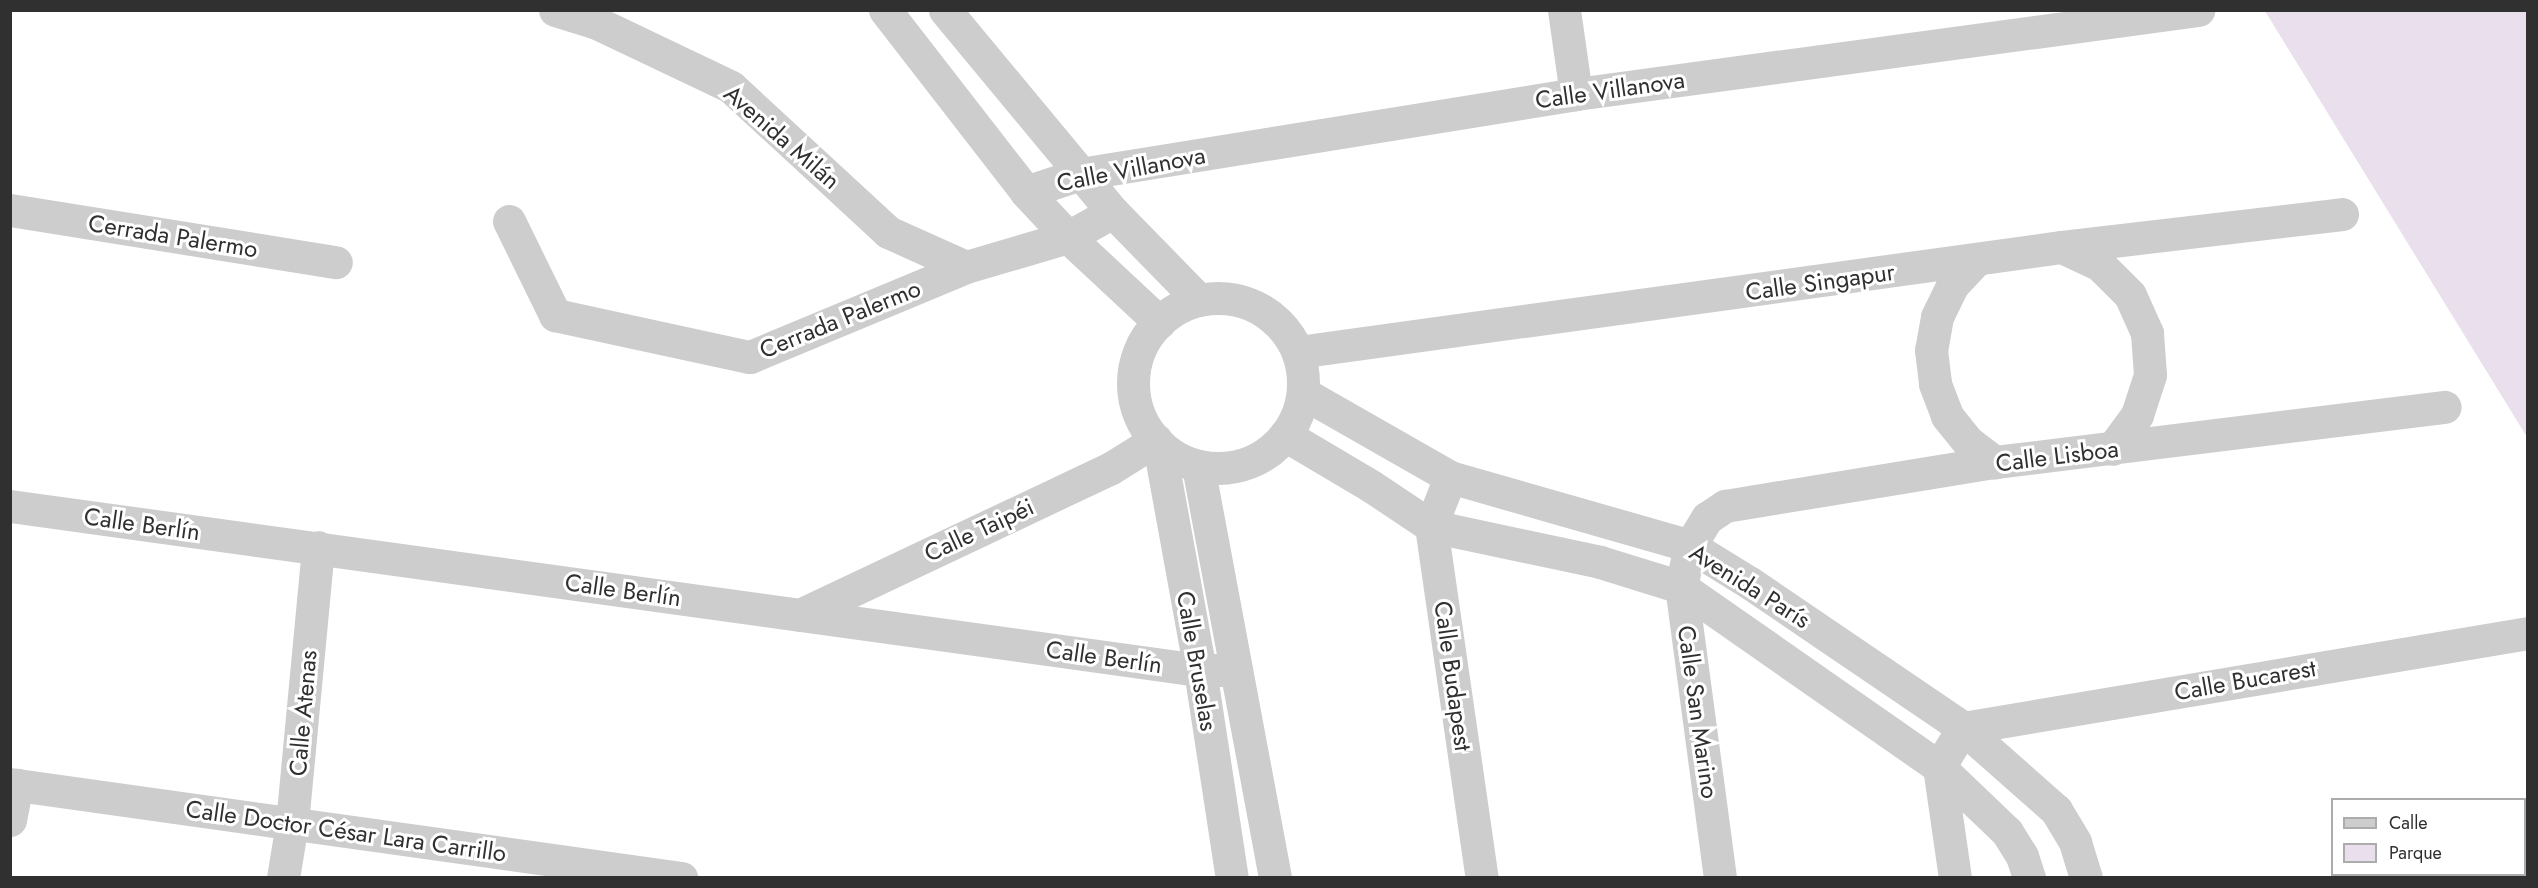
<!DOCTYPE html>
<meta charset="utf-8">
<style>
body{margin:0}
#map{position:relative;width:2538px;height:888px;overflow:hidden;background:#fff;font-family:Jost,sans-serif}
div>[style]{position:absolute}
.green>*{inset:0;background:#eadfec}
.street>*{height:33px;margin:-16.5px;padding:0 16.5px;transform-origin:16.5px;border-radius:16.5px;background:#cdcdcd}
.street>.ring{margin:-16.5px;padding:0;box-sizing:content-box;background:none;border:33px solid #cdcdcd;border-radius:50%}
span{translate:-50% -50%;white-space:nowrap;text-align:center;line-height:1.15;-webkit-text-stroke:6px #fff;paint-order:stroke}
.street-label{font-size:24px;color:#303030}
.frame{position:absolute;inset:0;border:12px solid #303030;pointer-events:none}
.legend{position:absolute;left:2331px;top:798px;width:195px;height:78px;box-sizing:border-box;background:#fff;border:2px solid #acacac;margin:0;padding:8px 10px;list-style:none;font-size:18px;color:#303030}
.legend li{display:flex;align-items:center;gap:12px;height:30px}
.legend b{width:30px;border:2px solid #acacac}
</style>
<div id="map">
<div class="green">
<div style="clip-path:polygon(2265px 11px,2527px 11px,2527px 437px,2391px 216px)"></div>
</div>
<div class="street">
<div style="left:555px;top:10px;width:44px;rotate:17.2deg"></div>
<div style="left:597px;top:23px;width:148px;rotate:25.5deg"></div>
<div style="left:731px;top:87px;width:214px;rotate:42.7deg"></div>
<div style="left:888px;top:232px;width:85px;rotate:24.2deg"></div>
<div style="left:885px;top:10px;width:230px;rotate:52.2deg"></div>
<div style="left:1026px;top:192px;width:62px;rotate:47deg"></div>
<div style="left:1068px;top:237px;width:125px;rotate:43deg"></div>
<div style="left:945px;top:10px;width:263px;rotate:50.3deg"></div>
<div style="left:1113px;top:212px;width:123px;rotate:45.7deg"></div>
<div style="left:1564px;top:10px;width:85px;rotate:81.9deg"></div>
<div style="left:1026px;top:192px;width:57px;rotate:-18.4deg"></div>
<div style="left:1080px;top:174px;width:502px;rotate:-9.16deg"></div>
<div style="left:1576px;top:94px;width:628px;rotate:-7.69deg"></div>
<div style="left:10px;top:210px;width:330px;rotate:9.1deg"></div>
<div style="left:509px;top:221px;width:105px;rotate:63.9deg"></div>
<div style="left:555px;top:315px;width:199px;rotate:12.2deg"></div>
<div style="left:750px;top:357px;width:234px;rotate:-22.6deg"></div>
<div style="left:966px;top:267px;width:106px;rotate:-16.4deg"></div>
<div style="left:1068px;top:237px;width:51px;rotate:-29.1deg"></div>
<div style="left:2062px;top:247px;width:42px;rotate:25.3deg"></div>
<div style="left:2100px;top:265px;width:42px;rotate:45deg"></div>
<div style="left:2130px;top:295px;width:42px;rotate:65.9deg"></div>
<div style="left:2147px;top:333px;width:42px;rotate:85.9deg"></div>
<div style="left:2150px;top:375px;width:42px;rotate:108deg"></div>
<div style="left:2137px;top:415px;width:42px;rotate:126.3deg"></div>
<div style="left:1975px;top:261px;width:34px;rotate:133deg"></div>
<div style="left:1952px;top:286px;width:34px;rotate:116deg"></div>
<div style="left:1937px;top:317px;width:34px;rotate:100deg"></div>
<div style="left:1931px;top:350px;width:34px;rotate:83deg"></div>
<div style="left:1935px;top:384px;width:34px;rotate:69deg"></div>
<div style="left:1947px;top:416px;width:33px;rotate:51deg"></div>
<div style="left:1968px;top:442px;width:34px;rotate:37deg"></div>
<div class="ring" style="left:1133px;top:298px;width:137px;height:137px"></div>
<div style="left:1298px;top:352px;width:771px;rotate:-7.83deg"></div>
<div style="left:2062px;top:247px;width:282px;rotate:-6.7deg"></div>
<div style="left:1303px;top:393px;width:169px;rotate:29.7deg"></div>
<div style="left:1450px;top:477px;width:250px;rotate:16deg"></div>
<div style="left:1690px;top:546px;width:70px;rotate:31.7deg"></div>
<div style="left:1750px;top:583px;width:258px;rotate:34.2deg"></div>
<div style="left:1963px;top:728px;width:124px;rotate:41.4deg"></div>
<div style="left:2056px;top:810px;width:37px;rotate:59deg"></div>
<div style="left:2075px;top:842px;width:38px;rotate:73deg"></div>
<div style="left:1285px;top:435px;width:100px;rotate:30.7deg"></div>
<div style="left:1371px;top:486px;width:72px;rotate:33.7deg"></div>
<div style="left:1431px;top:526px;width:173px;rotate:12deg"></div>
<div style="left:1600px;top:562px;width:85px;rotate:17.2deg"></div>
<div style="left:1681px;top:587px;width:315px;rotate:34.9deg"></div>
<div style="left:1939px;top:767px;width:94px;rotate:43.7deg"></div>
<div style="left:2007px;top:832px;width:28px;rotate:58deg"></div>
<div style="left:2022px;top:856px;width:23px;rotate:72deg"></div>
<div style="left:1159px;top:445px;width:229px;rotate:79.7deg"></div>
<div style="left:1200px;top:670px;width:210px;rotate:81.3deg"></div>
<div style="left:1198px;top:466px;width:419px;rotate:79.4deg"></div>
<div style="left:1450px;top:477px;width:53px;rotate:111.2deg"></div>
<div style="left:1431px;top:526px;width:356px;rotate:81.8deg"></div>
<div style="left:10px;top:506px;width:1201px;rotate:7.85deg"></div>
<div style="left:1200px;top:670px;width:36px"></div>
<div style="left:800px;top:615px;width:344px;rotate:-25.3deg"></div>
<div style="left:1111px;top:468px;width:53px;rotate:-31.9deg"></div>
<div style="left:10px;top:784px;width:678px;rotate:7.97deg"></div>
<div style="left:10px;top:820px;width:36px;rotate:-79deg"></div>
<div style="left:2524px;top:856px;width:4px"></div>
<div style="left:283px;top:878px;width:56px;rotate:-80.7deg"></div>
<div style="left:292px;top:823px;width:277px;rotate:-84.6deg"></div>
<div style="left:1720px;top:878px;width:294px;rotate:-97.6deg"></div>
<div style="left:1681px;top:587px;width:42px;rotate:-77.6deg"></div>
<div style="left:1690px;top:546px;width:33px;rotate:-59deg"></div>
<div style="left:1707px;top:518px;width:22px;rotate:-34deg"></div>
<div style="left:1725px;top:506px;width:274px;rotate:-9.3deg"></div>
<div style="left:1995px;top:462px;width:453px;rotate:-7deg"></div>
<div style="left:1955px;top:878px;width:112px;rotate:-98.2deg"></div>
<div style="left:1939px;top:767px;width:46px;rotate:-58.4deg"></div>
<div style="left:1963px;top:728px;width:573px;rotate:-9.54deg"></div>
<div style="left:2372px;top:878px;width:21px;rotate:-11deg"></div>
</div>
<div class="street-label">
<span style="left:1610px;top:90px;rotate:-8deg">Calle Villanova</span>
<span style="left:782px;top:137px;rotate:41deg">Avenida Milán</span>
<span style="left:1131px;top:169px;rotate:-11deg">Calle Villanova</span>
<span style="left:173px;top:236px;rotate:9deg">Cerrada Palermo</span>
<span style="left:1820px;top:282px;rotate:-8deg">Calle Singapur</span>
<span style="left:840px;top:319px;rotate:-22deg">Cerrada Palermo</span>
<span style="left:2057px;top:456px;rotate:-7deg">Calle Lisboa</span>
<span style="left:142px;top:524px;rotate:8deg">Calle Berlín</span>
<span style="left:979px;top:530px;rotate:-25deg">Calle Taipéi</span>
<span style="left:1750px;top:586px;rotate:32deg">Avenida París</span>
<span style="left:623px;top:590px;rotate:8deg">Calle Berlín</span>
<span style="left:1104px;top:657px;rotate:8deg">Calle Berlín</span>
<span style="left:1197px;top:661px;rotate:80deg">Calle Bruselas</span>
<span style="left:1453px;top:676px;rotate:82deg">Calle Budapest</span>
<span style="left:2245px;top:680px;rotate:-10deg">Calle Bucarest</span>
<span style="left:1698px;top:712px;rotate:82deg">Calle San Marino</span>
<span style="left:303px;top:713px;rotate:-85deg">Calle Atenas</span>
<span style="left:346px;top:831px;rotate:8deg">Calle Doctor César Lara Carrillo</span>
</div>
<div class="frame"></div>
<ul class="legend">
<li><b style="height:8px;background:#cdcdcd"></b>Calle</li>
<li><b style="height:16px;background:#eadfec"></b>Parque</li>
</ul>
</div>
